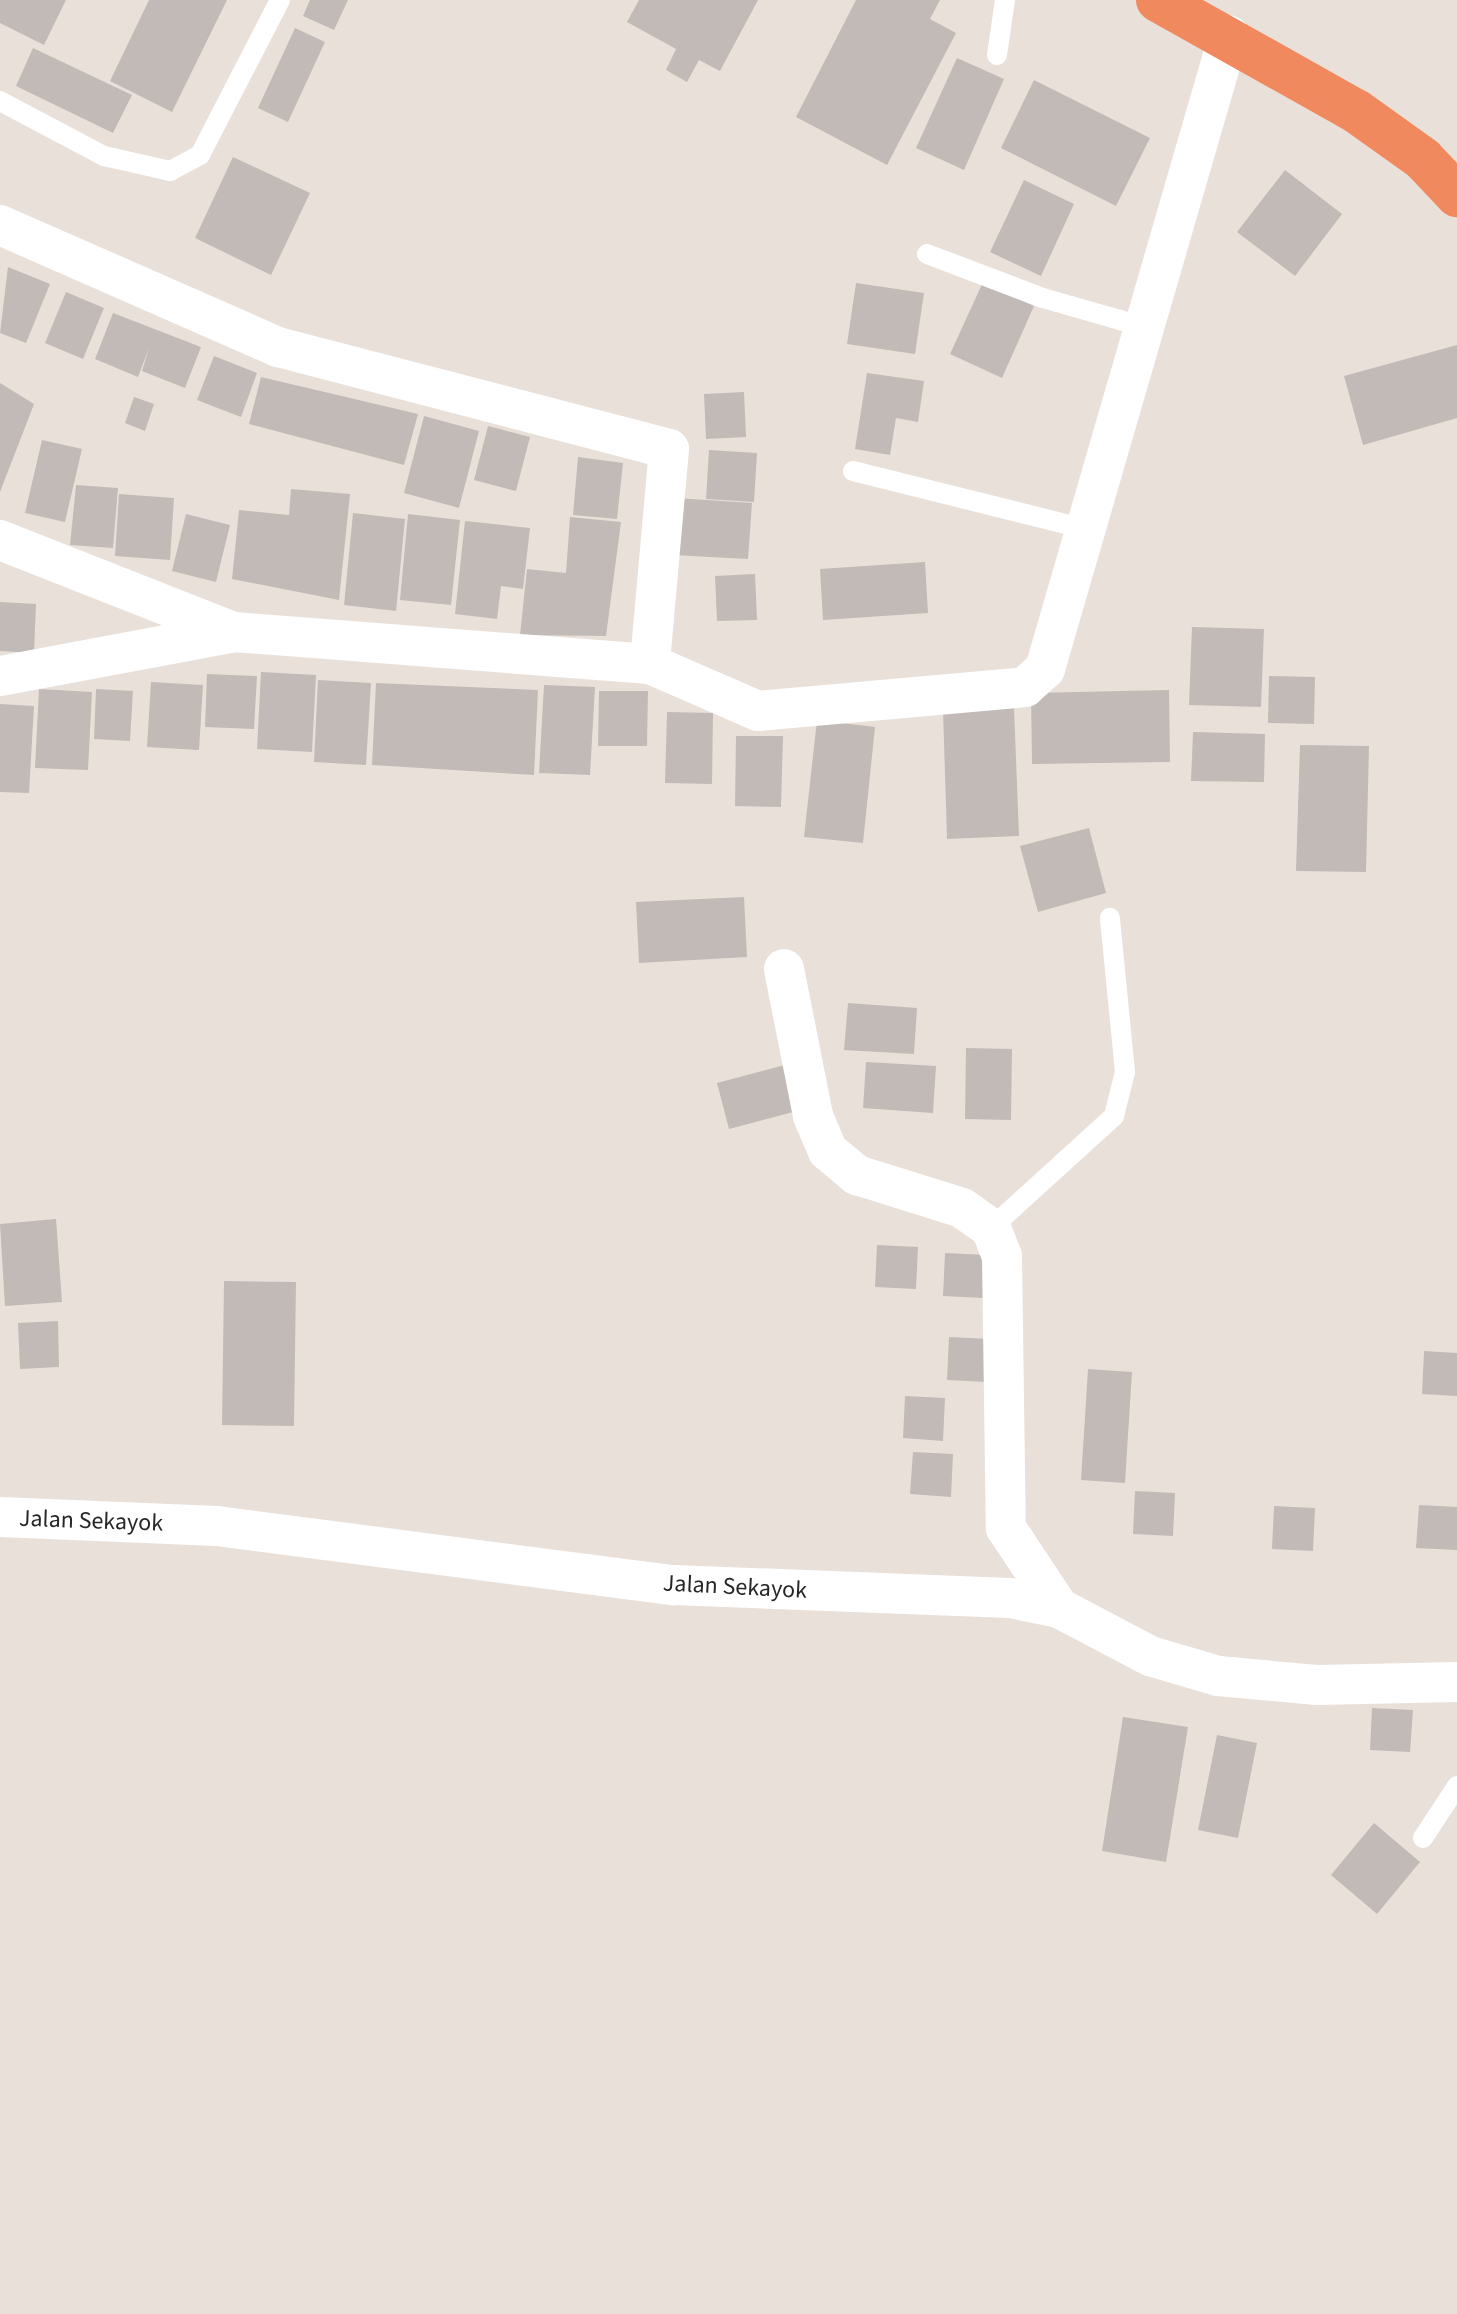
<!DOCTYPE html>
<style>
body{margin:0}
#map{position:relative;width:1457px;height:2314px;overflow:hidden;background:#e9e0da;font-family:"Source Sans 3",sans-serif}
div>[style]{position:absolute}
.building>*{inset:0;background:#c1bab6}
.lane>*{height:20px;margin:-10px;padding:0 10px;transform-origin:10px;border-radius:10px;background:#fff}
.street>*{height:40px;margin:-20px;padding:0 20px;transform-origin:20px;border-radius:20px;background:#fff}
.highway>*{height:44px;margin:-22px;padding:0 22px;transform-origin:22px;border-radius:22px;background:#f0895d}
span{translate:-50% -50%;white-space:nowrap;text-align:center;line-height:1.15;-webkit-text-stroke:7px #fff;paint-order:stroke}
.street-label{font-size:24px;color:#272727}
</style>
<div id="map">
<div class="building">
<div style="clip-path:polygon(0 0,66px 0,44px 45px,0 23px)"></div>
<div style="clip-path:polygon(149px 0,227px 0,172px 112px,110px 81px)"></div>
<div style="clip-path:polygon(310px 0,348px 0,334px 30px,303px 16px)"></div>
<div style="clip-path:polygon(639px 0,758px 0,720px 71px,699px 60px,687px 82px,666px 70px,676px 49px,627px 22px)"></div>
<div style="clip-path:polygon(856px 0,940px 0,930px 19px,956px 33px,887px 165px,796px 117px)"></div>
<div style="clip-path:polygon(295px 28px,325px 42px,288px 122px,258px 108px)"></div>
<div style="clip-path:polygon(33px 48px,132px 95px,113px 133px,16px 86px)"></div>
<div style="clip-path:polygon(957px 58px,1004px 79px,964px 170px,916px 148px)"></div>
<div style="clip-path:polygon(1034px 80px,1150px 138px,1116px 206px,1001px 148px)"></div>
<div style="clip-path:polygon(233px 157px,310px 193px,271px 275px,195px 238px)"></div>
<div style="clip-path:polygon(1285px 170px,1342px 214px,1295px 276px,1237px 232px)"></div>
<div style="clip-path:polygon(1024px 180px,1074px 204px,1041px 276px,990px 252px)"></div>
<div style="clip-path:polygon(8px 267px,50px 284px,26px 343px,0 333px)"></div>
<div style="clip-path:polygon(983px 282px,1034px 306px,1002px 378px,950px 354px)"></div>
<div style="clip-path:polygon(856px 283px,924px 293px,915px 354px,847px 344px)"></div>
<div style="clip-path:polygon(66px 292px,104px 308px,83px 359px,45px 343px)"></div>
<div style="clip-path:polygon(113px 313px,201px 347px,185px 388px,142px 371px,149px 348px,138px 377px,95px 359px)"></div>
<div style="clip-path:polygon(1457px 345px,1457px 418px,1363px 445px,1344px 376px)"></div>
<div style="clip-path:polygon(214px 356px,257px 373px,241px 417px,197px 400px)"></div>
<div style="clip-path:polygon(867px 373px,924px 381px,918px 422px,896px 418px,890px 455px,855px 449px)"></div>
<div style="clip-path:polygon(261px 377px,418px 414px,404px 465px,249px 424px)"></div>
<div style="clip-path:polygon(0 383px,34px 404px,0 492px)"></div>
<div style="clip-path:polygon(744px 392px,746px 437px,706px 439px,704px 394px)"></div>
<div style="clip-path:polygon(134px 397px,154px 404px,145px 431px,125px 423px)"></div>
<div style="clip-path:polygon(424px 416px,479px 431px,459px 508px,404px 493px)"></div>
<div style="clip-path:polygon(488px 426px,530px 437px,516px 491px,474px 480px)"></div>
<div style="clip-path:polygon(42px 440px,82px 449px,65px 522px,25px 513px)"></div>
<div style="clip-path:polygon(709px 450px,757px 453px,754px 502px,706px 499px)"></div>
<div style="clip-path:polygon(578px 457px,623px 463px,617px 519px,573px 515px)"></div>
<div style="clip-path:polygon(76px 485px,118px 488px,113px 548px,70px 545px)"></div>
<div style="clip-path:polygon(291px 489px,350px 494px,339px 600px,232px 579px,239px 510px,289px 515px)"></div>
<div style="clip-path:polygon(119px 494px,174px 498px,170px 560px,115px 556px)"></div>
<div style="clip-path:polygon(675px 498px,752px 503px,748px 559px,672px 555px)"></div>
<div style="clip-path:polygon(353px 513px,405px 519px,396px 611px,344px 605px)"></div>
<div style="clip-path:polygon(186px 514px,230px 525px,216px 582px,172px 571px)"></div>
<div style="clip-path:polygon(408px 514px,460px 520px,451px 605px,400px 600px)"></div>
<div style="clip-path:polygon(570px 517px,621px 522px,606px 636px,520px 635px,527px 569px,566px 573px,564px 601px)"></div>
<div style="clip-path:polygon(465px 521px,530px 528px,523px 589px,501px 586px,497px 619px,455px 614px)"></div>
<div style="clip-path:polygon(925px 562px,928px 613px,823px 620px,820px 569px)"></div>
<div style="clip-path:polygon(755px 574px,757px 620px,717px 621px,715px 576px)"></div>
<div style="clip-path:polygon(0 602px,36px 604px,34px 653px,0 651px)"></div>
<div style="clip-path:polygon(1192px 627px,1264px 629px,1261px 707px,1189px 705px)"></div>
<div style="clip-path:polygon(261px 672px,316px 675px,312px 752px,257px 749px)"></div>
<div style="clip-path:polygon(207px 674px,257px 676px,254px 729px,205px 727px)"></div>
<div style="clip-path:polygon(1269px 676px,1315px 677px,1314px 724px,1268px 723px)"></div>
<div style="clip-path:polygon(318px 680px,371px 683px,366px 765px,314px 762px)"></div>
<div style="clip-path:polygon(151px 682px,203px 685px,199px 750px,147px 747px)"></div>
<div style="clip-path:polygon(376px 683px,538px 690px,534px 775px,372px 765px)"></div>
<div style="clip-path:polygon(544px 685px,595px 687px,590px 775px,539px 773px)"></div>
<div style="clip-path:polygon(39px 689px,92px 692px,88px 770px,35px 768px)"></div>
<div style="clip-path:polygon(96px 689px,133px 691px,130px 741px,94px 739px)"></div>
<div style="clip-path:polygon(1169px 690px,1170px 762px,1032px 764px,1031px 693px)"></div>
<div style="clip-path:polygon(599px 691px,648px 691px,647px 746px,598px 746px)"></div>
<div style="clip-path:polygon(0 704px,34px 706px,29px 793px,0 792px)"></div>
<div style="clip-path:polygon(1014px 708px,1019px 836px,947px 839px,943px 710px)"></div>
<div style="clip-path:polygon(667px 712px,713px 713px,712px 784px,665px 783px)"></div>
<div style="clip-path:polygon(817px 720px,875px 727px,863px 843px,804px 837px)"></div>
<div style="clip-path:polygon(1193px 732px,1265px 734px,1264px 782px,1191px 781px)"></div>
<div style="clip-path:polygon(736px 736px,783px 736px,781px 807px,735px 806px)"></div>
<div style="clip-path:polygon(1300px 745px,1369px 746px,1366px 872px,1296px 871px)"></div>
<div style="clip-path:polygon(1089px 828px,1106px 893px,1038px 912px,1020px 846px)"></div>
<div style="clip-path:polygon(744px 897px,747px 957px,639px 963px,636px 902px)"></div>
<div style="clip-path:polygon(848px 1003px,917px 1008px,914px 1054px,844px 1050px)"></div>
<div style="clip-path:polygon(966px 1048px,1012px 1049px,1011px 1120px,965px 1119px)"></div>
<div style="clip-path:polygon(866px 1062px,936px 1066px,933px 1113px,863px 1108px)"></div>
<div style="clip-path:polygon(785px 1065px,797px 1111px,729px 1129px,717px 1083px)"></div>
<div style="clip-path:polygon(56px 1219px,62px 1302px,5px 1306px,0 1224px)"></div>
<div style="clip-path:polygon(877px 1245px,918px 1247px,916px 1289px,875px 1287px)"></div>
<div style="clip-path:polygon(945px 1253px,986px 1255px,984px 1298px,943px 1296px)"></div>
<div style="clip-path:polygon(224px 1281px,296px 1282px,294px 1426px,222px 1425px)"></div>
<div style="clip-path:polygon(58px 1321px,59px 1367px,20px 1369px,18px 1323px)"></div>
<div style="clip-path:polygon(949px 1337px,990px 1339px,987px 1382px,947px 1380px)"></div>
<div style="clip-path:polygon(1424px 1351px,1457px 1353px,1457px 1396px,1422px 1394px)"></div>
<div style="clip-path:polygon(1088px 1369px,1132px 1372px,1125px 1483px,1081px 1480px)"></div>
<div style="clip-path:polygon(905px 1396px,945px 1398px,943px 1441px,903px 1438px)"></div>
<div style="clip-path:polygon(913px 1452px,953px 1454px,951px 1497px,910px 1494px)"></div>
<div style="clip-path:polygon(1135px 1491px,1175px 1493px,1173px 1536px,1133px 1534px)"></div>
<div style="clip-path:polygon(1419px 1505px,1457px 1507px,1457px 1550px,1416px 1548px)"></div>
<div style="clip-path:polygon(1274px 1506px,1315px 1508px,1313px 1551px,1272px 1549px)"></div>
<div style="clip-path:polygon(1372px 1708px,1413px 1710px,1410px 1752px,1370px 1750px)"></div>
<div style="clip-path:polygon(1123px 1717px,1188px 1727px,1166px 1862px,1102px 1851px)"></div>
<div style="clip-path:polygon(1217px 1735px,1257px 1743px,1238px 1838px,1198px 1830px)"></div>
<div style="clip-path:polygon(1374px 1823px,1420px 1862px,1377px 1914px,1331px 1875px)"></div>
</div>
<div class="lane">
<div style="left:997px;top:55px;width:56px;rotate:-81.7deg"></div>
<div style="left:0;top:101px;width:118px;rotate:27.9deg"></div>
<div style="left:104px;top:156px;width:68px;rotate:12.8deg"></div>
<div style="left:170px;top:171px;width:34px;rotate:-28deg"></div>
<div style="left:200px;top:155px;width:174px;rotate:-62.7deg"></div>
<div style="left:927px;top:254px;width:124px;rotate:20.8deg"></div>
<div style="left:1043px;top:298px;width:105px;rotate:16deg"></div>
<div style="left:853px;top:471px;width:235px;rotate:14deg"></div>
<div style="left:991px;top:1228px;width:166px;rotate:-42.3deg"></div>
<div style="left:1114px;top:1116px;width:45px;rotate:-76deg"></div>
<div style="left:1125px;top:1072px;width:155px;rotate:-95.6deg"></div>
<div style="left:1423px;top:1838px;width:62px;rotate:-56.8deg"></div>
</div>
<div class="street">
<div style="left:0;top:225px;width:304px;rotate:23.7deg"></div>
<div style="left:278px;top:347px;width:404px;rotate:14.6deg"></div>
<div style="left:669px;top:449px;width:216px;rotate:95.1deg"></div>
<div style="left:0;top:540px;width:251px;rotate:21.5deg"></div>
<div style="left:234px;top:632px;width:417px;rotate:4.4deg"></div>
<div style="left:650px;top:664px;width:118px;rotate:23.5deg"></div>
<div style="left:758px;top:711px;width:268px;rotate:-5.1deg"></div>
<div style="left:1025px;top:687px;width:27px;rotate:-42deg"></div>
<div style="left:1045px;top:669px;width:660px;rotate:-73.82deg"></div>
<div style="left:0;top:676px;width:238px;rotate:-10.6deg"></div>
<div style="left:784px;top:969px;width:150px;rotate:78.8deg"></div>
<div style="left:813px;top:1116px;width:38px;rotate:67deg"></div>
<div style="left:828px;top:1151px;width:38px;rotate:40deg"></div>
<div style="left:857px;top:1175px;width:110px;rotate:17.4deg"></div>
<div style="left:962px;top:1208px;width:35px;rotate:35deg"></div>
<div style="left:991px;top:1228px;width:30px;rotate:69deg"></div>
<div style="left:1002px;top:1256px;width:272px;rotate:89.2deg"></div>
<div style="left:1006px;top:1528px;width:96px;rotate:56.5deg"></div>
<div style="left:0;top:1517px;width:217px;rotate:2.4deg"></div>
<div style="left:217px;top:1526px;width:461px;rotate:7.4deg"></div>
<div style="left:674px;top:1585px;width:336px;rotate:2.2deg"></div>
<div style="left:1010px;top:1598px;width:50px;rotate:11.5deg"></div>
<div style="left:1059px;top:1608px;width:103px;rotate:27.8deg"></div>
<div style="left:1150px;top:1656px;width:71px;rotate:16.4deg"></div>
<div style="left:1218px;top:1676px;width:99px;rotate:5.2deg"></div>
<div style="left:1317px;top:1685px;width:140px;rotate:-1.2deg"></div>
</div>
<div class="highway">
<div style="left:1158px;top:0;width:227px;rotate:29.3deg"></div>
<div style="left:1356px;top:111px;width:82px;rotate:35.6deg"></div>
<div style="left:1423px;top:159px;width:50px;rotate:46.6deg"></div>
</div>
<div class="street-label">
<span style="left:91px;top:1521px;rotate:2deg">Jalan Sekayok</span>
<span style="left:735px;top:1587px;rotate:3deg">Jalan Sekayok</span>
</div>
</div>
